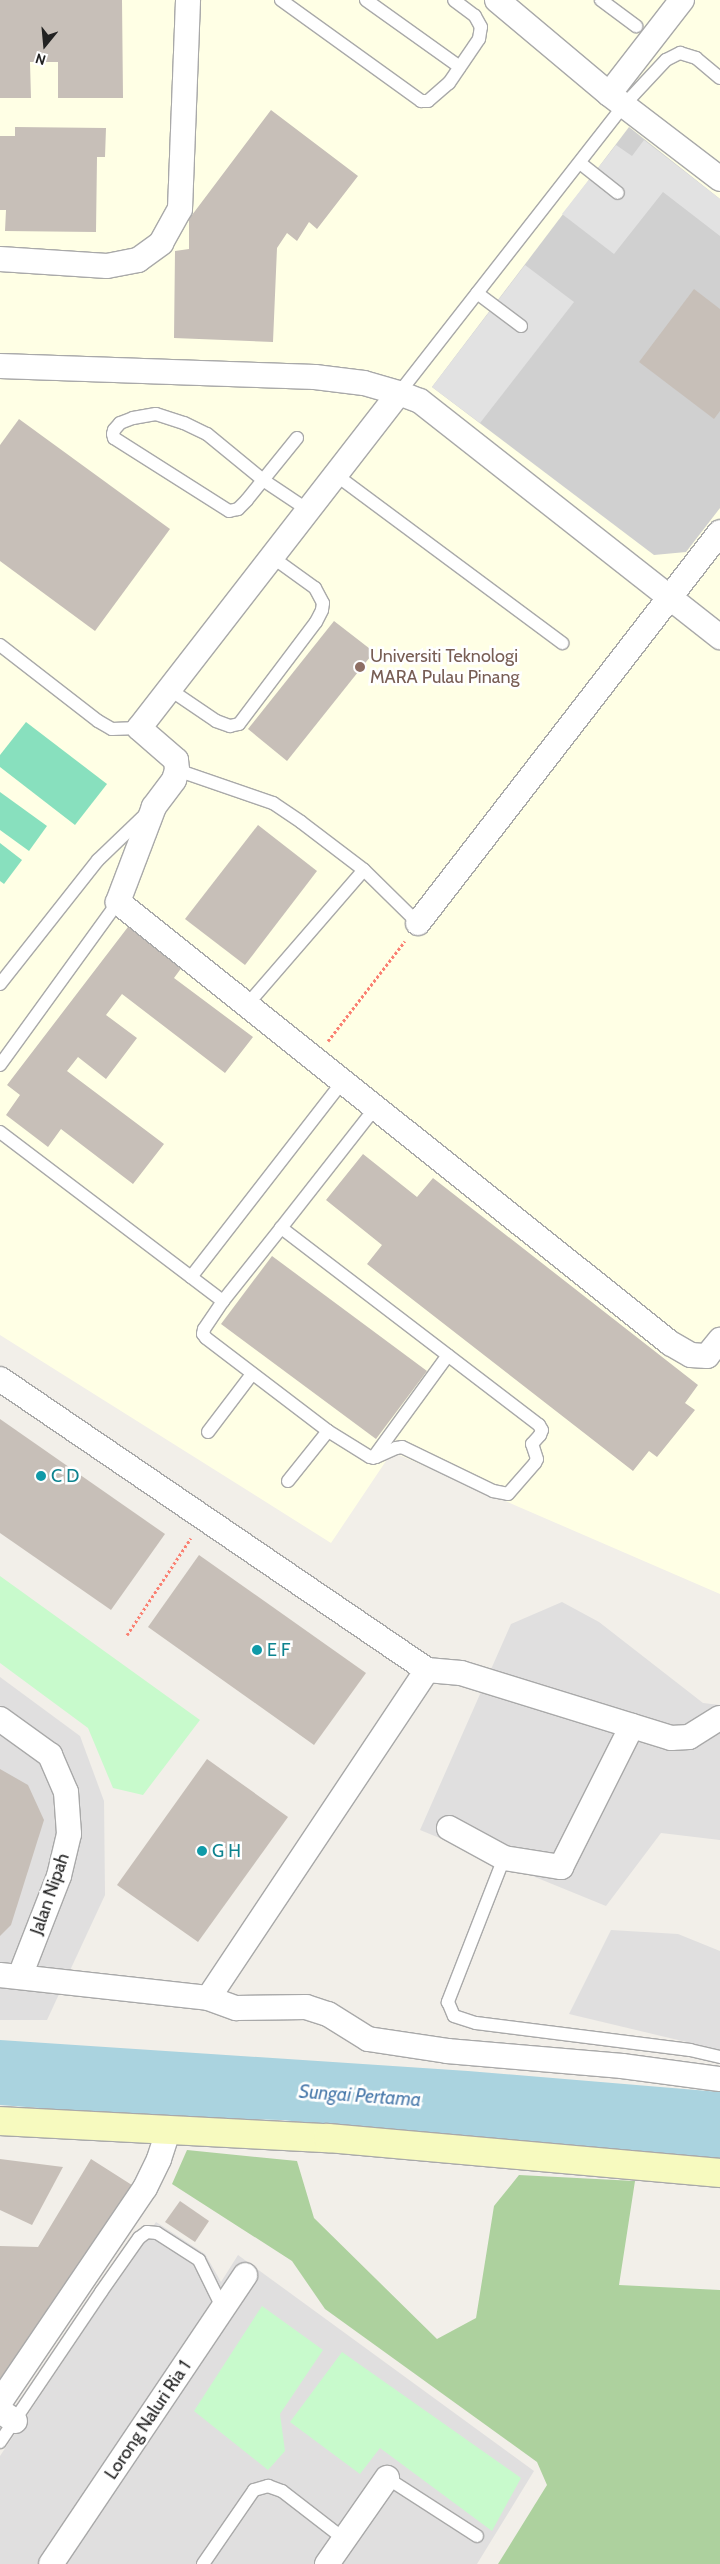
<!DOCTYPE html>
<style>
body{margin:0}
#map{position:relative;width:720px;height:2564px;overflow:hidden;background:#f2efe9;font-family:Cabin,sans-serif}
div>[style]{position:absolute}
.residential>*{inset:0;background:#e0dfdf}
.education>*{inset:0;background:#ffffe5}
.religious>*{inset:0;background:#d0d0d0}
.forest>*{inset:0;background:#add19e}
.park>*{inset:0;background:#c8facc}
.pitch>*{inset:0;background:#88e0be}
.parking>*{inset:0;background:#e2e2e2}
.water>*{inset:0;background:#aad3df}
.building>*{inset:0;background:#c7bfb8}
.path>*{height:3px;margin-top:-1.5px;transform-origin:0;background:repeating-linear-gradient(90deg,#fa8072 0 2.5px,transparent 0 5px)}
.roads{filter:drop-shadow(1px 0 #a9a9a9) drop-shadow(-1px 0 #a9a9a9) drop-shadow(0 1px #a9a9a9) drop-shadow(0 -1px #a9a9a9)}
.lane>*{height:12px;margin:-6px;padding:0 6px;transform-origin:6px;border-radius:6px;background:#fff}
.street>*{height:24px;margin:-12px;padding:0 12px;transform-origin:12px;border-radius:12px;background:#fff}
.secondary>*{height:28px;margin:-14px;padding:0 14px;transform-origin:14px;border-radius:14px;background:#f7fabf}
.dots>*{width:14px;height:14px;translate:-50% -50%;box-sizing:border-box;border:2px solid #fff;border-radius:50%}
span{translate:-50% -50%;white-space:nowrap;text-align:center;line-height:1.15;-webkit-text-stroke:5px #fff;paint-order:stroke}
.education-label{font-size:18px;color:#785e54}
.left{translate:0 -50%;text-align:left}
.culture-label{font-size:18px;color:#0d838f}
.street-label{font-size:18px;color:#222}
.water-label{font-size:19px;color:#4a7aab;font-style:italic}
.north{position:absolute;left:20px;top:20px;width:50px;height:50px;-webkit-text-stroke:4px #fff;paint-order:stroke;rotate:197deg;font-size:14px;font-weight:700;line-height:20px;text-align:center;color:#222}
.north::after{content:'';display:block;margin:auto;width:18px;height:22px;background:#222;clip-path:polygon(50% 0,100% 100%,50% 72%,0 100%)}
</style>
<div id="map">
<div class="residential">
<div style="clip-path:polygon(562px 1602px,599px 1622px,703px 1703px,720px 1705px,720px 1840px,661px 1833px,606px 1906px,420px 1830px,511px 1624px)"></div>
<div style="clip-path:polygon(0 1677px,80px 1736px,104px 1801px,105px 1895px,47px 2020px,0 2020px)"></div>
<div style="clip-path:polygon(611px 1930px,678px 1934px,720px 1951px,720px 2050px,569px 2014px)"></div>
<div style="clip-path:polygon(156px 2222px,205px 2254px,221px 2282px,238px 2255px,534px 2471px,477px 2564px,0 2564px,0 2456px)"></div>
</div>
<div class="education">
<div style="clip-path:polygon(0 0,720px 0,720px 1594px,392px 1452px,331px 1543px,0 1335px)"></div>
</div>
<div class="religious">
<div style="clip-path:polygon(629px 127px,720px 199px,720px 508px,686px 552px,654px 555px,432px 387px)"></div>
</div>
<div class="forest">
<div style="clip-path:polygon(187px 2150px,297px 2161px,314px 2218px,437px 2339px,476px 2318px,494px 2206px,519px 2175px,635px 2181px,619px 2285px,720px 2290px,720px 2564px,498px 2564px,547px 2485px,537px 2462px,325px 2309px,292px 2261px,172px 2184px)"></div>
</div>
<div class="park">
<div style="clip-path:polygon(0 1576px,200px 1720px,143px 1795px,113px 1788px,88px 1728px,0 1663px)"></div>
<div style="clip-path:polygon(262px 2306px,323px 2350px,280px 2414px,285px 2451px,268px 2470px,194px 2411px)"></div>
<div style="clip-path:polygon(342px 2352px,521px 2478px,492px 2531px,380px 2448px,360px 2474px,290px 2422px)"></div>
</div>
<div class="pitch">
<div style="clip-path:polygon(26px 722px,107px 784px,75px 825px,0 767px,0 755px)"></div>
<div style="clip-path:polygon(0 792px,47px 826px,29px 851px,0 830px)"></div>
<div style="clip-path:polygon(0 843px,22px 860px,4px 884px,0 881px)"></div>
</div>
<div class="parking">
<div style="clip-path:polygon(644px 140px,720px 199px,720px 236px,663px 192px,614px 254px,562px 214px,616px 145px,632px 156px)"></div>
<div style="clip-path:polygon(525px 265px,574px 302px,480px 423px,432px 387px)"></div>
</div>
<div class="water">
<div style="clip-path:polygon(0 2040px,468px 2071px,720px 2092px,720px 2161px,281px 2120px,145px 2116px,0 2105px)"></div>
</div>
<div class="building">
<div style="clip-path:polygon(0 0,122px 0,123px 98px,58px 98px,58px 62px,30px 62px,31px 98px,0 98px)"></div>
<div style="clip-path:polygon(271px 110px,358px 176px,317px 229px,309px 222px,297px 241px,287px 233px,277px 248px,273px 342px,174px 338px,175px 251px,189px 249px,189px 219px)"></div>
<div style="clip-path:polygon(15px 127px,106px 128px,105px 157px,97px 157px,96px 232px,5px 231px,6px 210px,0 210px,0 136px,15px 136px)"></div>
<div style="clip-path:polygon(694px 289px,720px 309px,720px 411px,714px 419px,639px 362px)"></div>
<div style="clip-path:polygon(19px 419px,170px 529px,95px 631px,0 561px,0 445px)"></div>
<div style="clip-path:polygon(334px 621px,374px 652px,287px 761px,248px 729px)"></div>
<div style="clip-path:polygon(258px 825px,317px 871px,245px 965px,185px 919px)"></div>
<div style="clip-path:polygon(131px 923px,185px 963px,174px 978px,253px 1037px,225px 1073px,122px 994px,106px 1015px,137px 1038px,106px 1079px,78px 1057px,67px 1071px,164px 1144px,133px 1184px,61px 1129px,48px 1147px,6px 1115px,20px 1095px,7px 1085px)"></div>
<div style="clip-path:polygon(363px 1154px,417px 1197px,433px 1178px,698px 1385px,685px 1403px,695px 1410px,657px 1457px,649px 1451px,633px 1471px,367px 1264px,382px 1245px,326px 1200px)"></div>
<div style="clip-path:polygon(272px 1256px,427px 1371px,376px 1439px,221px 1324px)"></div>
<div style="clip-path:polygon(0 1419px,165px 1534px,111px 1610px,0 1533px)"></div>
<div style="clip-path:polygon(199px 1555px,366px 1673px,314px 1745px,148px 1627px)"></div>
<div style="clip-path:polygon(207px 1759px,288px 1817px,198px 1942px,117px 1885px)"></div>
<div style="clip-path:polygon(0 1769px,28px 1785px,44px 1820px,11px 1925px,0 1936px)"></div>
<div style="clip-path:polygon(0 2159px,63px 2167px,32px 2225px,0 2210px)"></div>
<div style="clip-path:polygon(91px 2159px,135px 2187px,0 2381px,0 2246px,38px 2247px)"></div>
<div style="clip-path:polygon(180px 2201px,209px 2221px,195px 2242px,165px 2222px)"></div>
</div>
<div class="path">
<div style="left:328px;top:1041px;width:126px;rotate:-52.4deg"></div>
<div style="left:127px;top:1635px;width:116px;rotate:-56.6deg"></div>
</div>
<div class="roads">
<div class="lane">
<div style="left:281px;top:0;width:173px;rotate:35.8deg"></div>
<div style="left:421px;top:101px;width:7px"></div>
<div style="left:428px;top:101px;width:28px;rotate:-41deg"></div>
<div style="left:449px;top:83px;width:53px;rotate:-55.7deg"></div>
<div style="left:479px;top:39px;width:12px;rotate:-81deg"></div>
<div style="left:481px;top:27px;width:13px;rotate:-119deg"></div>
<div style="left:475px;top:16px;width:26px;rotate:-143deg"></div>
<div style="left:366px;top:0;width:115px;rotate:35.5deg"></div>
<div style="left:601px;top:0;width:44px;rotate:36.6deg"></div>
<div style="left:580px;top:163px;width:48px;rotate:38.3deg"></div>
<div style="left:477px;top:293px;width:55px;rotate:36.9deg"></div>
<div style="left:399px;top:393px;width:365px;rotate:-52deg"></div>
<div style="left:624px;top:105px;width:62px;rotate:-47deg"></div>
<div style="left:666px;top:60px;width:16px;rotate:-27deg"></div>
<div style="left:680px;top:53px;width:17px;rotate:17deg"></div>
<div style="left:696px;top:58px;width:31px;rotate:40deg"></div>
<div style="left:297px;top:438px;width:54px;rotate:129deg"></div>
<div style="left:263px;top:480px;width:26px;rotate:129deg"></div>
<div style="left:247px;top:500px;width:13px;rotate:135deg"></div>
<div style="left:238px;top:509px;width:9px;rotate:167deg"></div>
<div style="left:229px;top:511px;width:136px;rotate:-147.6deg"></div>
<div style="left:114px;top:438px;width:4px;rotate:-104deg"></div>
<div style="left:113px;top:434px;width:4px;rotate:-76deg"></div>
<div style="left:114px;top:430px;width:9px;rotate:-49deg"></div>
<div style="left:120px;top:423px;width:14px;rotate:-21deg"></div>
<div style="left:133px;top:418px;width:23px;rotate:-10deg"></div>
<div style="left:156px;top:414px;width:29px;rotate:18deg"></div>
<div style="left:184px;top:423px;width:25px;rotate:26deg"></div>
<div style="left:207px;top:434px;width:72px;rotate:39.4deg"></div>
<div style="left:263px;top:480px;width:54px;rotate:33.7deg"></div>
<div style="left:336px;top:475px;width:282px;rotate:36.6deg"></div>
<div style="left:0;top:645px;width:124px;rotate:37.8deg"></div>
<div style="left:98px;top:721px;width:16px;rotate:30deg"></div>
<div style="left:112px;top:729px;width:27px;rotate:-2deg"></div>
<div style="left:169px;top:689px;width:57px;rotate:34.2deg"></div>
<div style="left:216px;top:721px;width:15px;rotate:20deg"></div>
<div style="left:230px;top:726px;width:9px;rotate:-13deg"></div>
<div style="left:239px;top:724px;width:128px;rotate:-53deg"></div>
<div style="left:316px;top:622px;width:13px;rotate:-63deg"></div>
<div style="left:322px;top:610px;width:7px;rotate:-82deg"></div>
<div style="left:323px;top:603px;width:17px;rotate:-118deg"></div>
<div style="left:315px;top:588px;width:53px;rotate:-144.2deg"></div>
<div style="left:177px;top:770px;width:102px;rotate:19deg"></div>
<div style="left:273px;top:803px;width:34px;rotate:34deg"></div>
<div style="left:301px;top:822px;width:79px;rotate:37.3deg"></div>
<div style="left:364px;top:870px;width:76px;rotate:44.5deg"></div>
<div style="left:0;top:984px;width:158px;rotate:-51.7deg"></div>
<div style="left:98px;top:860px;width:66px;rotate:-43.8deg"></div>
<div style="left:246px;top:1006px;width:180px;rotate:-49.1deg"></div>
<div style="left:0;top:1065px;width:201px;rotate:-54.1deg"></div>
<div style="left:0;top:1132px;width:280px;rotate:37.2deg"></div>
<div style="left:223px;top:1301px;width:93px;rotate:-51.5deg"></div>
<div style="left:191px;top:1277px;width:247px;rotate:-52.2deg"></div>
<div style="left:223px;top:1301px;width:34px;rotate:124deg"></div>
<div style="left:204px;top:1329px;width:5px;rotate:101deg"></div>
<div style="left:203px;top:1334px;width:5px;rotate:53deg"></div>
<div style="left:206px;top:1338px;width:153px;rotate:37.3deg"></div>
<div style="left:328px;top:1431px;width:49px;rotate:31.8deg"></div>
<div style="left:370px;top:1457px;width:6px"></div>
<div style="left:376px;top:1457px;width:22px;rotate:-24deg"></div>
<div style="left:396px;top:1448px;width:6px;rotate:-9deg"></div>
<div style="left:402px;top:1447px;width:101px;rotate:25.8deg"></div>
<div style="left:493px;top:1491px;width:15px;rotate:11deg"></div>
<div style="left:508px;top:1494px;width:41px;rotate:-48.9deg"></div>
<div style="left:535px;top:1463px;width:4px;rotate:-63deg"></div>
<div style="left:537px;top:1459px;width:16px;rotate:-108deg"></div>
<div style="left:532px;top:1444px;width:12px;rotate:-48deg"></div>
<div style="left:540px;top:1435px;width:5px;rotate:-68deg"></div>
<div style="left:542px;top:1430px;width:6px;rotate:-121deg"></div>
<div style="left:539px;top:1425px;width:325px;rotate:-142.6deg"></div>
<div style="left:281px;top:1228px;width:152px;rotate:-51.9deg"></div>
<div style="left:208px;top:1432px;width:73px;rotate:-52.8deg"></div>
<div style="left:373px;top:1458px;width:127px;rotate:-53.9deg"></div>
<div style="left:288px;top:1481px;width:64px;rotate:-51.3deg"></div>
<div style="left:504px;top:1858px;width:155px;rotate:111.3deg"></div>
<div style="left:448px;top:2002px;width:15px;rotate:67deg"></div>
<div style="left:454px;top:2016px;width:23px;rotate:18deg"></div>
<div style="left:476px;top:2023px;width:216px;rotate:7.2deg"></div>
<div style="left:690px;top:2050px;width:31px;rotate:13deg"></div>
<div style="left:0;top:2442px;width:181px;rotate:-56deg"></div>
<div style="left:101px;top:2292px;width:66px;rotate:-54.9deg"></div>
<div style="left:139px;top:2238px;width:10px;rotate:-37deg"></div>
<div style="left:147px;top:2232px;width:10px;rotate:6deg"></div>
<div style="left:157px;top:2233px;width:50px;rotate:32.7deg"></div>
<div style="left:199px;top:2260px;width:55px;rotate:63.9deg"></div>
<div style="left:387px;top:2478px;width:107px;rotate:32.8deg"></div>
<div style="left:203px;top:2564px;width:90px;rotate:-55.4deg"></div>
<div style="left:254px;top:2490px;width:15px;rotate:-16deg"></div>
<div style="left:268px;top:2486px;width:15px;rotate:20deg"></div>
<div style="left:282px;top:2491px;width:78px;rotate:37.7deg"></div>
</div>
<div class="street">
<div style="left:497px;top:0;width:146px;rotate:40deg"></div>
<div style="left:609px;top:94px;width:140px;rotate:37.4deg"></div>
<div style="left:609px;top:94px;width:119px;rotate:-52.2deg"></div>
<div style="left:0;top:259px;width:107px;rotate:3.7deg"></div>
<div style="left:107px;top:266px;width:32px;rotate:-11deg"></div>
<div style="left:138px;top:260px;width:29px;rotate:-36deg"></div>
<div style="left:161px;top:243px;width:39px;rotate:-61deg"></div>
<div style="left:180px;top:209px;width:209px;rotate:-87.8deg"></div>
<div style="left:0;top:366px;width:315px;rotate:2deg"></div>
<div style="left:315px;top:377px;width:49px;rotate:7deg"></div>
<div style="left:364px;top:383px;width:36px;rotate:16deg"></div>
<div style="left:399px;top:393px;width:22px;rotate:21deg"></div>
<div style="left:420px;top:401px;width:382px;rotate:38.2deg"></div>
<div style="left:399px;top:393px;width:424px;rotate:127.8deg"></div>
<div style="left:139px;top:728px;width:49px;rotate:40.9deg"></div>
<div style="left:176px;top:760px;width:10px;rotate:84deg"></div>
<div style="left:177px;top:770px;width:10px;rotate:107deg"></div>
<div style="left:174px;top:780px;width:34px;rotate:127deg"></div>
<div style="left:154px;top:807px;width:102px;rotate:110.8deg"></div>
<div style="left:118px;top:902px;width:707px;rotate:38.62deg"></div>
<div style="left:670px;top:1343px;width:24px;rotate:30deg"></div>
<div style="left:691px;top:1355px;width:16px;rotate:4deg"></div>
<div style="left:707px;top:1356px;width:21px;rotate:-51deg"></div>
<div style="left:418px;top:923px;width:494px;rotate:-52.3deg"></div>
<div style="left:0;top:1379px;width:517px;rotate:34.27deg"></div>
<div style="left:427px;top:1670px;width:394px;rotate:123.7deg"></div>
<div style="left:427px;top:1670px;width:34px;rotate:5deg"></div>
<div style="left:461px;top:1673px;width:220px;rotate:17.2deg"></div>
<div style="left:671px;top:1738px;width:18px;rotate:-3deg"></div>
<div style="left:689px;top:1737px;width:36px;rotate:-32deg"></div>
<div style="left:0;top:1719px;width:62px;rotate:35.8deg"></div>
<div style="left:50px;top:1755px;width:40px;rotate:66.6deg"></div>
<div style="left:66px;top:1792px;width:42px;rotate:85.9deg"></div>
<div style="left:69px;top:1834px;width:43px;rotate:103.4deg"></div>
<div style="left:59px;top:1876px;width:107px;rotate:111.3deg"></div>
<div style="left:449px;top:1828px;width:63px;rotate:28.6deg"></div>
<div style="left:504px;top:1858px;width:58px;rotate:9deg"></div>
<div style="left:561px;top:1867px;width:158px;rotate:-63.3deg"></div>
<div style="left:0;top:1975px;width:209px;rotate:6.3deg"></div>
<div style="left:208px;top:1998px;width:30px;rotate:20deg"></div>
<div style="left:236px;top:2008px;width:70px;rotate:-0.8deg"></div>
<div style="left:306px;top:2007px;width:23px;rotate:18deg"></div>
<div style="left:328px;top:2014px;width:47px;rotate:32deg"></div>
<div style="left:368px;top:2039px;width:80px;rotate:8.6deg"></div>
<div style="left:447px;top:2051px;width:176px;rotate:4.9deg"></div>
<div style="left:622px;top:2066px;width:99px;rotate:7.6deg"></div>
<div style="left:0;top:2402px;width:258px;rotate:-55.9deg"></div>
<div style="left:145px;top:2188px;width:32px;rotate:-64deg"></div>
<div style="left:159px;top:2159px;width:29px;rotate:-72deg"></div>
<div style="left:0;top:2411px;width:18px;rotate:34deg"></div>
<div style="left:51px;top:2564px;width:348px;rotate:-56.1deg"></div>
<div style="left:327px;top:2564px;width:105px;rotate:-55.1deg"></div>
</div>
<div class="secondary">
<div style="left:0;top:2121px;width:328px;rotate:3deg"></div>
<div style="left:328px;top:2138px;width:394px;rotate:5.1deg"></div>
</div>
</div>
<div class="dots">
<div style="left:360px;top:667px;background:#8d6e63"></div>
<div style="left:41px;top:1476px;background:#0f9aa8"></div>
<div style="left:257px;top:1650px;background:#0f9aa8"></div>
<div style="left:202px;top:1851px;background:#0f9aa8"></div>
</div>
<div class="education-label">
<span class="left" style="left:370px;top:667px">Universiti Teknologi<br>MARA Pulau Pinang</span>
</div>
<div class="culture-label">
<span class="left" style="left:51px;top:1476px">C D</span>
<span class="left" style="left:267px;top:1650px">E F</span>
<span class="left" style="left:212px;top:1851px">G H</span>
</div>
<div class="street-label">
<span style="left:50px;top:1894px;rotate:-71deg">Jalan Nipah</span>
<span style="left:148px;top:2420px;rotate:-56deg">Lorong Naluri Ria 1</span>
</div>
<div class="water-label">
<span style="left:360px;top:2096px;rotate:4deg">Sungai Pertama</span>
</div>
<div class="north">N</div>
</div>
